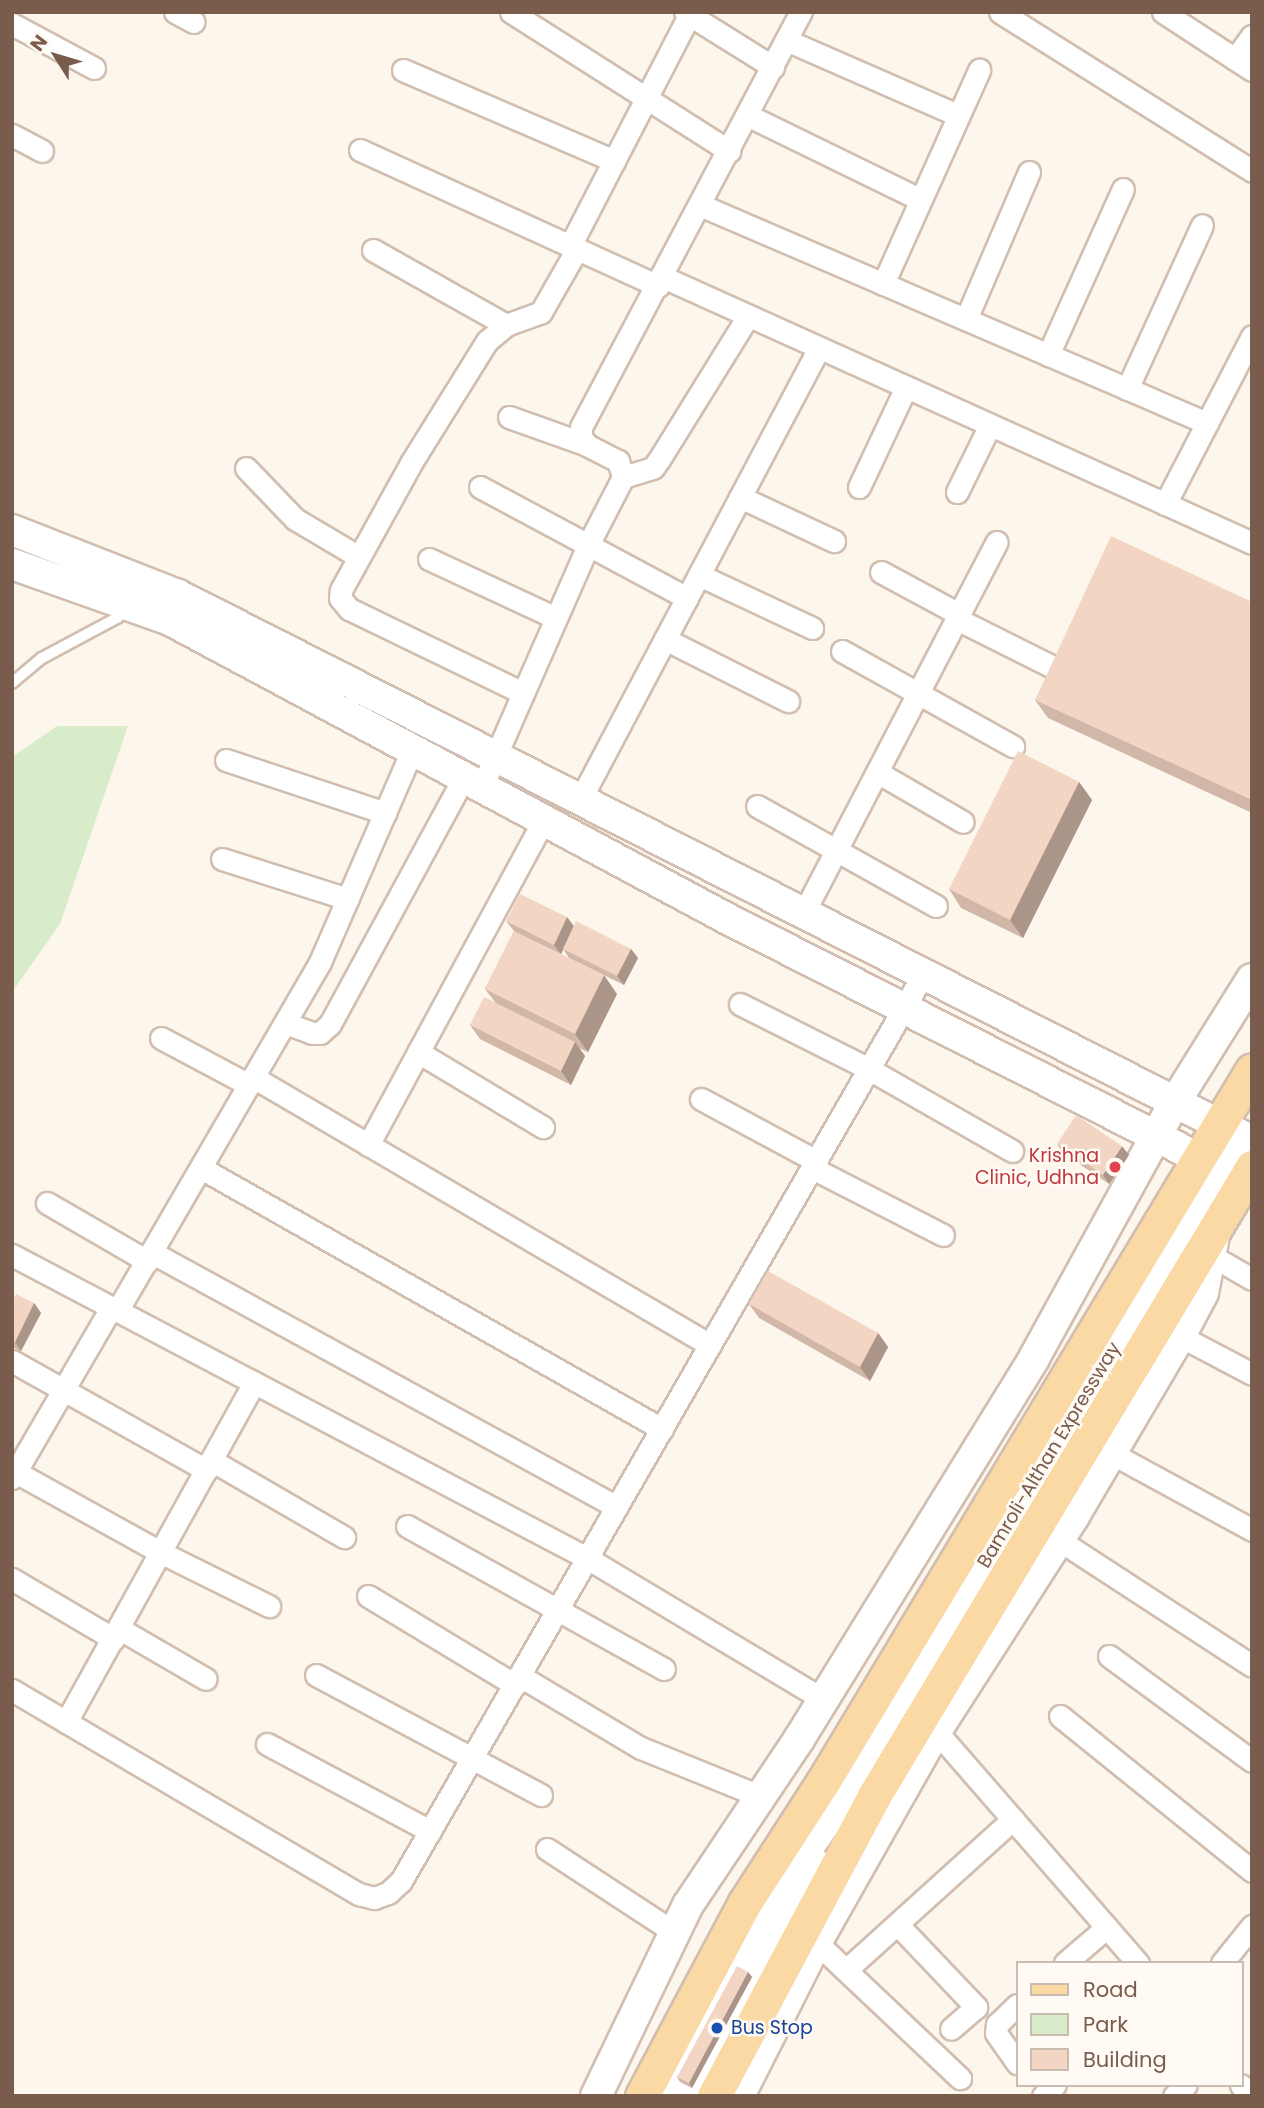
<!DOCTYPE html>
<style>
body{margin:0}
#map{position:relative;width:1264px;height:2108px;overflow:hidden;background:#fdf6ec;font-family:Poppins,sans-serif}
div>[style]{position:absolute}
.green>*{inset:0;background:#d8ecc9}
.roads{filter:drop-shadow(2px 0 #d1beb0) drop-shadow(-2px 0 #d1beb0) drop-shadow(0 2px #d1beb0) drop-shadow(0 -2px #d1beb0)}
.lane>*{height:10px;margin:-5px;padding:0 5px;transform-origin:5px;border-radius:5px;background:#fff}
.street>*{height:21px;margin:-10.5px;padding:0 10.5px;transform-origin:10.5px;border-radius:10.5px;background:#fff}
.secondary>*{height:30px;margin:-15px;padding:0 15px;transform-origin:15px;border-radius:15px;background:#fff}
.primary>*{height:33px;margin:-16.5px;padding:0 16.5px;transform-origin:16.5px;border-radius:16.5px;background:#fbd9a5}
.wall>*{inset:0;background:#d1b7a8}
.shaded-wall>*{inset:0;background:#aa9588}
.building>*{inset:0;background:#f3d5c3}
.dots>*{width:19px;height:19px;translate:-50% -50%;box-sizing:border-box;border:4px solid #fffaf3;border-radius:50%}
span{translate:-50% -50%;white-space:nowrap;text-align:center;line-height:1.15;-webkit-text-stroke:5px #fffaf3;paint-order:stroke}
.health-label{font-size:19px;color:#be3a42}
.right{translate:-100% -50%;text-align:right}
.street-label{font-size:19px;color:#7a5c4d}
.transit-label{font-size:19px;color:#164399}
.left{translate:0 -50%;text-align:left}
.frame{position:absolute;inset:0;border:14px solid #7a5c4d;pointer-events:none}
.legend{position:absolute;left:1016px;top:1961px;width:228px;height:126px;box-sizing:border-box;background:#fffaf3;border:2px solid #cabbb1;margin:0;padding:9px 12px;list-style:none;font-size:21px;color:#7a5c4d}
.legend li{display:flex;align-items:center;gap:14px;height:35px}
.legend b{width:35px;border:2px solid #cabbb1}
.north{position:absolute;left:21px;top:21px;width:70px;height:70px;-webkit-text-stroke:5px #fffaf3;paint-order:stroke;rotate:307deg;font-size:19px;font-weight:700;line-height:28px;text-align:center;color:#7a5c4d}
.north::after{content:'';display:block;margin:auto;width:24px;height:32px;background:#7a5c4d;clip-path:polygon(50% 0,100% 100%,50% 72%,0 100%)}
</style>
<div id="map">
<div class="green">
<div style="clip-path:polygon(57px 726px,128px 726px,60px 924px,12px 992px,12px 757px)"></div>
</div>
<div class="roads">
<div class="lane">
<div style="left:12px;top:683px;width:39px;rotate:-40deg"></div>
<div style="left:42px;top:658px;width:85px;rotate:-28.1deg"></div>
<div style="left:117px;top:618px;width:13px;rotate:-45deg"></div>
</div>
<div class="street">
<div style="left:175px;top:12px;width:21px;rotate:28deg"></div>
<div style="left:511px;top:12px;width:259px;rotate:32.5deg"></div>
<div style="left:685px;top:12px;width:104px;rotate:32deg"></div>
<div style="left:1000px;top:12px;width:298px;rotate:32.2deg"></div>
<div style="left:1163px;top:12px;width:106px;rotate:33.1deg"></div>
<div style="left:12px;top:24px;width:93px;rotate:28.2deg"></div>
<div style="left:786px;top:40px;width:188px;rotate:23.6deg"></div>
<div style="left:1235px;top:59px;width:29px;rotate:-54deg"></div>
<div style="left:403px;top:70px;width:230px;rotate:23.3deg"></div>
<div style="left:747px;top:115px;width:191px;rotate:26deg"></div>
<div style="left:12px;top:135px;width:34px;rotate:28deg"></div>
<div style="left:360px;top:150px;width:328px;rotate:24.5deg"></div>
<div style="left:700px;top:205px;width:552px;rotate:23.27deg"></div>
<div style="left:570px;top:246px;width:260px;rotate:-62.7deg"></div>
<div style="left:373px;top:250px;width:153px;rotate:29.4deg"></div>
<div style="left:663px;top:277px;width:646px;rotate:24.3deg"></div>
<div style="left:883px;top:284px;width:235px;rotate:-65.8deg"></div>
<div style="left:966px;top:319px;width:160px;rotate:-66.8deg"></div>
<div style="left:1048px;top:355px;width:182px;rotate:-65.7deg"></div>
<div style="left:1127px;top:389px;width:180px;rotate:-65.4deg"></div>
<div style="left:509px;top:417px;width:83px;rotate:19.7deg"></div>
<div style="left:246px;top:468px;width:71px;rotate:46.1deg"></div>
<div style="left:295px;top:519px;width:74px;rotate:30.7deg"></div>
<div style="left:623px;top:477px;width:31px;rotate:-17deg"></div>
<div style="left:653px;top:468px;width:12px;rotate:-55deg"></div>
<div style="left:660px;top:458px;width:167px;rotate:-58.2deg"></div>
<div style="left:480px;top:487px;width:235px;rotate:28.2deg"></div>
<div style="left:859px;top:487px;width:110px;rotate:-64.8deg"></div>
<div style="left:957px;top:492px;width:75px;rotate:-63.8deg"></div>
<div style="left:740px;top:497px;width:104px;rotate:25.1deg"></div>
<div style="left:1165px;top:504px;width:189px;rotate:-62.6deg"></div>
<div style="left:429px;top:559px;width:140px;rotate:24.9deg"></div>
<div style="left:881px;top:572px;width:89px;rotate:28.3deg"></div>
<div style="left:699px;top:575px;width:125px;rotate:25.1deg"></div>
<div style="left:957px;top:619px;width:110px;rotate:26.6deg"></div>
<div style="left:665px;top:639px;width:138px;rotate:26.8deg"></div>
<div style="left:842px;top:651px;width:196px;rotate:29.1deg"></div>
<div style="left:523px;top:693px;width:193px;rotate:-154.2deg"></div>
<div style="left:349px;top:609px;width:14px;rotate:-129deg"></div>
<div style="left:340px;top:598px;width:8px;rotate:-83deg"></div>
<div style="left:341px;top:590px;width:145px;rotate:-61.1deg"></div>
<div style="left:411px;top:463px;width:144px;rotate:-58.1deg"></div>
<div style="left:487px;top:341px;width:25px;rotate:-40deg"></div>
<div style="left:506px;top:325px;width:37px;rotate:-20deg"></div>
<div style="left:541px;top:312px;width:73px;rotate:-60.3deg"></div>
<div style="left:226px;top:760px;width:168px;rotate:18.4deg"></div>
<div style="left:877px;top:772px;width:99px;rotate:30.2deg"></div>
<div style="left:482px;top:787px;width:266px;rotate:-66.3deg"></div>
<div style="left:589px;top:543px;width:74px;rotate:-62.7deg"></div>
<div style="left:623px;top:477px;width:17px;rotate:-107deg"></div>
<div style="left:618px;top:461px;width:35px;rotate:-153deg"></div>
<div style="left:587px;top:445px;width:10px;rotate:-127deg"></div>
<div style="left:581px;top:437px;width:10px;rotate:-90deg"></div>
<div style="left:581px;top:427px;width:470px;rotate:-62.1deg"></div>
<div style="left:581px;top:798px;width:509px;rotate:-62.13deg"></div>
<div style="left:757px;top:806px;width:205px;rotate:29.2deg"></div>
<div style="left:222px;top:859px;width:132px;rotate:17.6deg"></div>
<div style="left:804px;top:912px;width:417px;rotate:-62.5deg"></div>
<div style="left:740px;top:1004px;width:144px;rotate:26.7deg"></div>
<div style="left:869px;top:1069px;width:165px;rotate:29.8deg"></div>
<div style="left:285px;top:1023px;width:29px;rotate:20deg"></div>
<div style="left:312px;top:1033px;width:8px"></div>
<div style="left:320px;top:1033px;width:13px;rotate:-42deg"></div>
<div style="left:330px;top:1024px;width:281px;rotate:-61.5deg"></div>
<div style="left:161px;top:1038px;width:100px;rotate:28.1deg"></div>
<div style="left:418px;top:1052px;width:146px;rotate:31deg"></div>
<div style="left:253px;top:1077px;width:530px;rotate:30.39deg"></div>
<div style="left:701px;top:1099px;width:131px;rotate:28.3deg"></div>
<div style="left:368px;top:1145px;width:370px;rotate:-61.6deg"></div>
<div style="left:201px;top:1168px;width:530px;rotate:29.52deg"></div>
<div style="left:812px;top:1168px;width:147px;rotate:27.1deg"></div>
<div style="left:47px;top:1203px;width:116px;rotate:30.1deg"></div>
<div style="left:151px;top:1252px;width:531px;rotate:28.69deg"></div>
<div style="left:12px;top:1255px;width:650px;rotate:27.79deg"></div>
<div style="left:587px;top:1558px;width:275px;rotate:30.9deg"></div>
<div style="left:1210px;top:1255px;width:48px;rotate:29.7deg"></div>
<div style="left:117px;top:1311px;width:404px;rotate:-59.8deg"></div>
<div style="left:320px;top:962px;width:231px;rotate:-66.5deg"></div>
<div style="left:1180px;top:1336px;width:81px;rotate:27.8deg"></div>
<div style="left:12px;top:1361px;width:223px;rotate:29.3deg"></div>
<div style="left:1111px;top:1453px;width:161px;rotate:28.6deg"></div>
<div style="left:211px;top:1460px;width:154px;rotate:30.1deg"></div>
<div style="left:12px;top:1470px;width:169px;rotate:29deg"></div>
<div style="left:160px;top:1552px;width:122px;rotate:26.4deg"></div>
<div style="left:12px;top:1478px;width:197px;rotate:-59.8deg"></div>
<div style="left:407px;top:1526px;width:294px;rotate:29.1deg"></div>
<div style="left:1059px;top:1540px;width:230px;rotate:33.1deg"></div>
<div style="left:12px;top:1579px;width:118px;rotate:30.5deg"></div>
<div style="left:368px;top:1596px;width:172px;rotate:31.2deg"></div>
<div style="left:120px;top:1629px;width:99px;rotate:30.2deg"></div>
<div style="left:1109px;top:1656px;width:177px;rotate:36.3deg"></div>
<div style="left:316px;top:1675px;width:255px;rotate:28.1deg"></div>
<div style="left:520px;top:1676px;width:141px;rotate:30.8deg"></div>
<div style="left:641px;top:1748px;width:128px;rotate:22deg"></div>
<div style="left:12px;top:1690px;width:403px;rotate:30.5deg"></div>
<div style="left:359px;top:1894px;width:16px;rotate:15deg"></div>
<div style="left:374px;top:1898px;width:15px;rotate:-20deg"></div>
<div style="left:388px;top:1893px;width:18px;rotate:-43deg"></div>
<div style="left:401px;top:1881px;width:1048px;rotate:-60.06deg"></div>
<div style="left:1060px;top:1716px;width:247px;rotate:38.9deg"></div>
<div style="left:66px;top:1722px;width:388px;rotate:-61deg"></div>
<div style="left:936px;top:1731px;width:308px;rotate:49deg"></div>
<div style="left:267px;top:1744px;width:185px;rotate:28.1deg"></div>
<div style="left:547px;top:1849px;width:152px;rotate:33.2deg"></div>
<div style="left:897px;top:1924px;width:115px;rotate:46.4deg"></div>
<div style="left:976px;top:2007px;width:33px;rotate:139deg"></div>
<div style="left:817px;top:1943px;width:197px;rotate:43.4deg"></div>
<div style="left:1065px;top:1963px;width:55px;rotate:-40.6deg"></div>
<div style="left:1222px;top:1963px;width:48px;rotate:-51deg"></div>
<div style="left:846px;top:1970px;width:225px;rotate:-42.1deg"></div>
<div style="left:1017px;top:2005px;width:28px;rotate:136deg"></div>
<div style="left:997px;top:2024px;width:9px;rotate:96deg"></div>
<div style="left:996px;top:2033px;width:37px;rotate:55deg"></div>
<div style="left:1241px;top:2085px;width:14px;rotate:54deg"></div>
<div style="left:1043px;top:2096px;width:16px;rotate:-43deg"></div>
<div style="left:1174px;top:2096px;width:16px;rotate:-43deg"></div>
</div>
<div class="secondary">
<div style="left:12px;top:530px;width:178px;rotate:21.4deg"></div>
<div style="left:178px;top:595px;width:1205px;rotate:26.95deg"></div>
<div style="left:12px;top:564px;width:168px;rotate:19.5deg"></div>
<div style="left:170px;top:620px;width:631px;rotate:28.19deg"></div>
<div style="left:726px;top:918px;width:581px;rotate:26.92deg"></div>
<div style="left:596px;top:2096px;width:212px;rotate:-64.3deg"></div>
<div style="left:688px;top:1905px;width:200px;rotate:-56.2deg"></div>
<div style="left:799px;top:1739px;width:448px;rotate:-58.3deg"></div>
<div style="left:1034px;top:1358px;width:292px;rotate:-61.2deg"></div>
<div style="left:1175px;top:1102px;width:145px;rotate:-58deg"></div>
<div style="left:665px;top:2096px;width:213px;rotate:-61.8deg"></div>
<div style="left:766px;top:1908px;width:141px;rotate:-55.1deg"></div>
<div style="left:847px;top:1792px;width:744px;rotate:-59.02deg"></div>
<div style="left:692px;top:2096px;width:203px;rotate:-61.2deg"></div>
<div style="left:790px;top:1918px;width:60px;rotate:-65.6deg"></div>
<div style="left:739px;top:2096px;width:182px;rotate:-63.2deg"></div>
<div style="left:821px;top:1934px;width:233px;rotate:-60.5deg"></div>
<div style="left:936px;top:1731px;width:255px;rotate:-57.3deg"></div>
<div style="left:1074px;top:1516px;width:209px;rotate:-59.5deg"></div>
<div style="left:1180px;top:1336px;width:49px;rotate:-61.9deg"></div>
<div style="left:1203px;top:1293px;width:58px;rotate:-79.1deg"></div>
</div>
<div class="primary">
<div style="left:642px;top:2096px;width:217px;rotate:-62deg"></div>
<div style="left:744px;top:1904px;width:145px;rotate:-57.1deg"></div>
<div style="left:823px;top:1782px;width:831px;rotate:-58.93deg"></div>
<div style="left:714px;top:2096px;width:340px;rotate:-61.9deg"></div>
<div style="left:874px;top:1796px;width:734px;rotate:-59deg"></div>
</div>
</div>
<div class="wall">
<div style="clip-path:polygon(1252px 602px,1252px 813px,1048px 718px,1035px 700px)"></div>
<div style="clip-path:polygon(1079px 782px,1092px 800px,1023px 938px,961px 908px,949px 889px)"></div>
<div style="clip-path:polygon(567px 917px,574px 926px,631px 949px,638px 958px,624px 985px,569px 958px,563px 949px,561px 954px,617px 994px,588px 1052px,579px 1048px,585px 1056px,571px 1085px,480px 1039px,470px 1025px,495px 1002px,485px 989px,514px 931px,506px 921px)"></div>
<div style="clip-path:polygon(1057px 1144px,1129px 1155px,1109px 1184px,1063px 1153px)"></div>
<div style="clip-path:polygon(12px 1302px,34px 1303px,41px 1313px,21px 1351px,12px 1347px)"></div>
<div style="clip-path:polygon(749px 1304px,878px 1333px,888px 1347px,870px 1381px,759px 1318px)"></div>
<div style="clip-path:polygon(748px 1972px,752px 1977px,692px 2088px,680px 2082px,677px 2077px)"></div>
</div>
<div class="shaded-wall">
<div style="clip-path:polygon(1079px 782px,1092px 800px,1023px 938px,1010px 920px)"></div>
<div style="clip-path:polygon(567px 917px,574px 927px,561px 954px,554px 945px)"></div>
<div style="clip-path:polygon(631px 949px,638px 958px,624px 985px,617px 976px)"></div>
<div style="clip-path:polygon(604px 975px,617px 994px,588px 1052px,575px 1034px)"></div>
<div style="clip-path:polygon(575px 1042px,585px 1056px,571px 1085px,561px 1071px)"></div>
<div style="clip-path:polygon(1122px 1146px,1129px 1155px,1109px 1184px,1103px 1175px)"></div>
<div style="clip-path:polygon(34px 1303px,41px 1313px,21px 1351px,15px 1342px)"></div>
<div style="clip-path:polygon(878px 1333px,888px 1347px,870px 1381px,860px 1367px)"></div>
<div style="clip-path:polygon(748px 1972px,752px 1977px,692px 2088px,689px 2083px)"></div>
</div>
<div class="building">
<div style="clip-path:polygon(1111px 536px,1252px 602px,1252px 800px,1035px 700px)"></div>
<div style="clip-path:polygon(1018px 751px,1079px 782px,1010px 920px,949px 889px)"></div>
<div style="clip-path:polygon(520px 894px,567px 917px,554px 945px,506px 921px)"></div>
<div style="clip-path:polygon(576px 921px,631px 949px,617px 976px,563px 949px)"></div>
<div style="clip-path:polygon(514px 931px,604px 975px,575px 1034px,485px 989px)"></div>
<div style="clip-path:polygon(484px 997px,575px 1042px,561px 1071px,470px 1025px)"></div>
<div style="clip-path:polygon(1076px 1115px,1122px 1146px,1103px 1175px,1057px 1144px)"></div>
<div style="clip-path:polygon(768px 1271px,878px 1333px,860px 1367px,749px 1304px)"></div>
<div style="clip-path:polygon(16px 1294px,34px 1303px,15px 1342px,12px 1341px,12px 1302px)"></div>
<div style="clip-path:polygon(737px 1966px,748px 1972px,689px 2083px,677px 2077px)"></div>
</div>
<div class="dots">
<div style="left:1115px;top:1167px;background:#e0444e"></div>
<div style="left:717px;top:2028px;background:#1a4fb4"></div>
</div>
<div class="health-label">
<span class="right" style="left:1099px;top:1167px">Krishna<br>Clinic, Udhna</span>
</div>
<div class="street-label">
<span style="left:1049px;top:1455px;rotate:-59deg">Bamroli-Althan Expressway</span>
</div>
<div class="transit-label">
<span class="left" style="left:731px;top:2028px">Bus Stop</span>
</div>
<div class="frame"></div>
<ul class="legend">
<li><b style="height:9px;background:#fbd9a5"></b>Road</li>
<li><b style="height:19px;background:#d8ecc9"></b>Park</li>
<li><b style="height:19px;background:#f3d5c3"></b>Building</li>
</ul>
<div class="north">N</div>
</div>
